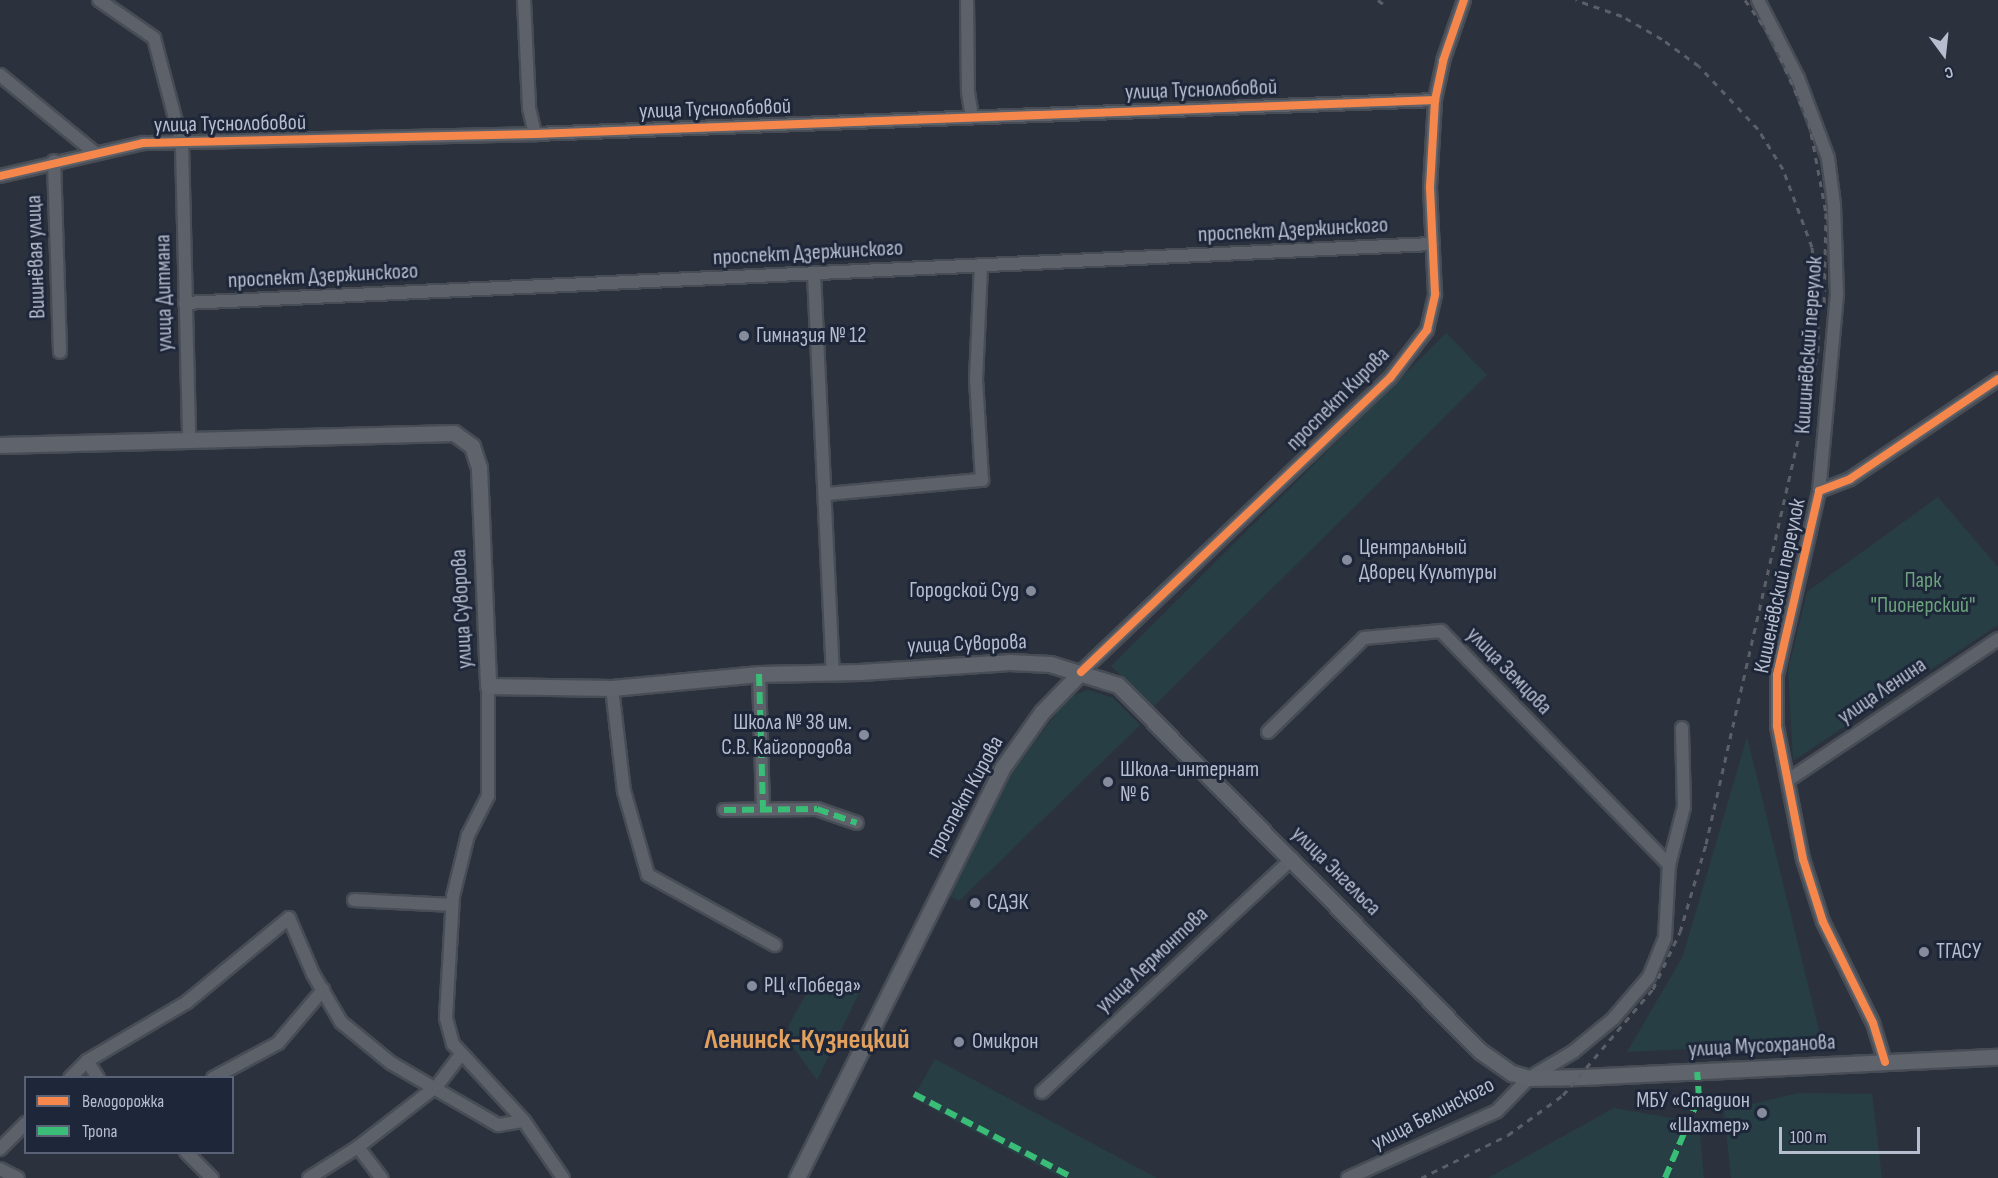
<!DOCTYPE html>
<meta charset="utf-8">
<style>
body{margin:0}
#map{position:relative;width:1998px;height:1178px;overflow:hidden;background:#2c323d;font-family:"Sofia Sans Condensed",sans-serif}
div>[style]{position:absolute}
.green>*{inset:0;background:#273e45}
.roads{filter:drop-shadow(2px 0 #484d55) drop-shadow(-2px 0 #484d55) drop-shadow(0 2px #484d55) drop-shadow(0 -2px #484d55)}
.minor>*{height:12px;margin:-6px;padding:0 6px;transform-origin:6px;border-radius:6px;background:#5d616a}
.major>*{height:15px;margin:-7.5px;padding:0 7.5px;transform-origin:7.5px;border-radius:7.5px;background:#5f636c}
.rail>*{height:3px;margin-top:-1.5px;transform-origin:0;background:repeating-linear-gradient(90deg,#5b5f68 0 6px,transparent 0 12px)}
.quiet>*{height:6px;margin-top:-3px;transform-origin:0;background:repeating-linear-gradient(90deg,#3abd76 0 12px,transparent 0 18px)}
.cycleway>*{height:8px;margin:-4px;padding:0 4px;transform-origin:4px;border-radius:4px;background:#f5874c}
.dots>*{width:16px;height:16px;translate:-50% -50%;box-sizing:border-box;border:3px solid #1d2739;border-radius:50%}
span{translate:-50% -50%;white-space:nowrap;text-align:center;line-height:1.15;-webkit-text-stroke:6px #1d2739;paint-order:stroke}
.street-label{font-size:22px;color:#b6bdce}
.poi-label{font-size:22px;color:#b6bdce}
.left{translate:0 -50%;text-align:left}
.right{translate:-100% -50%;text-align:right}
.park-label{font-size:22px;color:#6ba17b}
.district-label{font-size:28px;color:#e1a05e;font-weight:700}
.legend{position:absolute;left:24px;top:1076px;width:210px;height:78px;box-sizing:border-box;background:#1d2739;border:2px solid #5a6375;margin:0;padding:8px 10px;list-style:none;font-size:18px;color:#b6bdce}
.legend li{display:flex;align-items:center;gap:12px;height:30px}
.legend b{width:30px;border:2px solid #5a6375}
.north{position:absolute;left:1914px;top:24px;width:60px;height:60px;-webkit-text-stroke:4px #1d2739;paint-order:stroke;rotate:165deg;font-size:16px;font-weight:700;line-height:24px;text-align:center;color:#b6bdce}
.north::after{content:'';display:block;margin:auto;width:21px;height:27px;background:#b6bdce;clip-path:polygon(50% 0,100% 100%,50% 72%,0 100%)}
.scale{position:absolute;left:1779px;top:1127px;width:141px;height:27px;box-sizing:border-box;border:3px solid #b6bdce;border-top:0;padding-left:8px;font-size:18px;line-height:21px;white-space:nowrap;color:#b6bdce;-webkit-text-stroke:4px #1d2739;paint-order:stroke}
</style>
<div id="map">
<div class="green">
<div style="clip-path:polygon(1446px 333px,1487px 375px,1153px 707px,1111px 666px)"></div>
<div style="clip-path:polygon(1938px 497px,1998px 567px,1998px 625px,1793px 761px,1788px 670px,1807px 592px)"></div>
<div style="clip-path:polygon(1088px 690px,1113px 698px,1140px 725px,959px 901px,949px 896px,1007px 778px,1069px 697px)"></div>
<div style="clip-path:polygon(1747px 737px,1822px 1042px,1627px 1052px,1683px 956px)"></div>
<div style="clip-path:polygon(860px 991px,817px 1080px,788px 1040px,789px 1025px,806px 994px)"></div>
<div style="clip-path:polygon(935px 1059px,1157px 1178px,1062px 1178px,994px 1142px,913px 1098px)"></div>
<div style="clip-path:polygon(1798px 1093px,1872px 1094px,1882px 1178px,1731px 1178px,1724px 1111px)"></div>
<div style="clip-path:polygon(1614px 1108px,1699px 1123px,1704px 1178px,1488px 1178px)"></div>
</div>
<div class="roads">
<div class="minor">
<div style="left:99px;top:0;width:67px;rotate:34.6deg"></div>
<div style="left:154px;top:38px;width:111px;rotate:75.3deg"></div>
<div style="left:182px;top:145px;width:295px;rotate:88.6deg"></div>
<div style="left:524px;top:0;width:108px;rotate:87.3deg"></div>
<div style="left:529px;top:108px;width:27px;rotate:77deg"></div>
<div style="left:967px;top:0;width:92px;rotate:89.4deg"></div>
<div style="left:968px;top:92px;width:24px;rotate:81deg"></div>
<div style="left:1758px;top:0;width:88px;rotate:62.9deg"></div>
<div style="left:1798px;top:78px;width:85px;rotate:69.4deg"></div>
<div style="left:1828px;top:158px;width:47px;rotate:82.7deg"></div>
<div style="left:1834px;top:205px;width:89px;rotate:88.1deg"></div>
<div style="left:1837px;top:294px;width:198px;rotate:95.2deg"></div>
<div style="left:0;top:75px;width:122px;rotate:39.3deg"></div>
<div style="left:54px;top:161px;width:191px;rotate:88.2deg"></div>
<div style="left:0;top:176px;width:147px;rotate:-13deg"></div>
<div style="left:143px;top:143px;width:392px;rotate:-1.3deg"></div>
<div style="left:535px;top:134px;width:901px;rotate:-2.16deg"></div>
<div style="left:814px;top:274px;width:399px;rotate:87.3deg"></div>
<div style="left:185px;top:303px;width:1249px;rotate:-2.71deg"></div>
<div style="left:827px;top:494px;width:156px;rotate:-5.2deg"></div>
<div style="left:982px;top:480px;width:100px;rotate:-93.4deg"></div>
<div style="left:976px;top:380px;width:114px;rotate:-87.5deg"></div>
<div style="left:1081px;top:672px;width:427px;rotate:-43.6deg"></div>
<div style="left:1390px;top:378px;width:61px;rotate:-52.4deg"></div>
<div style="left:1427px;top:330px;width:37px;rotate:-77deg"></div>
<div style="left:1435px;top:294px;width:107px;rotate:-92.7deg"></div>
<div style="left:1430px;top:187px;width:87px;rotate:-86.7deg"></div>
<div style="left:1435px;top:100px;width:40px;rotate:-78deg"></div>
<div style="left:1443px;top:61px;width:65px;rotate:-71deg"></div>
<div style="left:759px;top:674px;width:133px;rotate:88.3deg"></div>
<div style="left:488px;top:686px;width:110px;rotate:90deg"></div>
<div style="left:488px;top:796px;width:44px;rotate:117.1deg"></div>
<div style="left:468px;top:835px;width:63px;rotate:103.8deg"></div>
<div style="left:453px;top:896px;width:122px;rotate:93.3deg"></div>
<div style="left:446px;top:1018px;width:27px;rotate:75deg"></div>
<div style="left:453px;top:1044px;width:105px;rotate:47.3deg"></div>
<div style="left:524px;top:1121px;width:69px;rotate:55.6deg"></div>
<div style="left:612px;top:688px;width:104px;rotate:83.4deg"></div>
<div style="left:624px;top:791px;width:87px;rotate:74.1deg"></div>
<div style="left:648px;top:875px;width:145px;rotate:28.9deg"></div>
<div style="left:1268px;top:732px;width:134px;rotate:-44.4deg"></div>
<div style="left:1364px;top:638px;width:77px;rotate:-5.2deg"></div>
<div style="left:1441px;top:631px;width:327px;rotate:45.7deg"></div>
<div style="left:1790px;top:779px;width:251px;rotate:-33.9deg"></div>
<div style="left:724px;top:810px;width:93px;rotate:-0.6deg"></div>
<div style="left:817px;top:809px;width:42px;rotate:19.3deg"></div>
<div style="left:354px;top:900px;width:98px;rotate:2.9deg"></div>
<div style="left:87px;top:1061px;width:20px;rotate:57deg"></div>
<div style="left:1885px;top:1062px;width:41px;rotate:-107.1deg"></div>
<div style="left:1873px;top:1023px;width:113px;rotate:-116.3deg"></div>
<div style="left:1823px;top:922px;width:66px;rotate:-107.6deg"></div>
<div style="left:1803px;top:859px;width:136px;rotate:-101.1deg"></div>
<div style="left:1777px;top:726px;width:51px;rotate:-90deg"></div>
<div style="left:1777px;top:675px;width:189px;rotate:-77.1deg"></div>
<div style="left:1819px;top:491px;width:33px;rotate:-21deg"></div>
<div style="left:1850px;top:479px;width:179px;rotate:-34deg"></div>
<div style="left:70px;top:1078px;width:24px;rotate:-45deg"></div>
<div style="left:87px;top:1061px;width:116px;rotate:-30.5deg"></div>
<div style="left:187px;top:1002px;width:132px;rotate:-39.5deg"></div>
<div style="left:289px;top:918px;width:61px;rotate:66.8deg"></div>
<div style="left:313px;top:974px;width:56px;rotate:59.7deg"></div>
<div style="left:341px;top:1022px;width:65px;rotate:39.4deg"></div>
<div style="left:391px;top:1063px;width:124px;rotate:30.1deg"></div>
<div style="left:498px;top:1125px;width:26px;rotate:-9deg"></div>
<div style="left:213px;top:1078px;width:74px;rotate:-28.3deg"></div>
<div style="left:278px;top:1043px;width:70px;rotate:-49.7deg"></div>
<div style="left:1042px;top:1092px;width:342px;rotate:-43deg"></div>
<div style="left:358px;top:1147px;width:39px;rotate:53deg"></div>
<div style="left:0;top:1149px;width:37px;rotate:-45deg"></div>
<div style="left:186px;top:1152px;width:37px;rotate:45deg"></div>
<div style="left:0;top:1169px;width:20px;rotate:27deg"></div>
<div style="left:309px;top:1178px;width:58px;rotate:-32.3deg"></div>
<div style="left:358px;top:1147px;width:100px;rotate:-37.7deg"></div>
<div style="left:437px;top:1086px;width:40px;rotate:-53deg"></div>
<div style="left:1348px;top:1178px;width:163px;rotate:-24.2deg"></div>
<div style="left:1497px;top:1111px;width:46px;rotate:-45.9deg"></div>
<div style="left:1529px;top:1078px;width:51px;rotate:-30.6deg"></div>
<div style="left:1573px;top:1052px;width:52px;rotate:-39.5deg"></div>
<div style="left:1613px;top:1019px;width:55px;rotate:-49.4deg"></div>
<div style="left:1649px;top:977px;width:42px;rotate:-67.7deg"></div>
<div style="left:1665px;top:938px;width:73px;rotate:-86.9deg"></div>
<div style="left:1669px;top:865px;width:60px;rotate:-75.5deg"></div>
<div style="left:1684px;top:807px;width:79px;rotate:-91.5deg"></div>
</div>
<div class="major">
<div style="left:0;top:445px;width:454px;rotate:-1.5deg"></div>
<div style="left:454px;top:433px;width:22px;rotate:36deg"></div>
<div style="left:472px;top:446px;width:23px;rotate:72deg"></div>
<div style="left:479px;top:468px;width:218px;rotate:87.6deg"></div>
<div style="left:488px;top:686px;width:124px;rotate:0.9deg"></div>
<div style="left:612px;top:688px;width:148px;rotate:-5.4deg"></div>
<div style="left:759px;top:674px;width:101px;rotate:-1.1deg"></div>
<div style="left:860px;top:672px;width:149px;rotate:-3.8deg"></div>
<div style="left:1009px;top:662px;width:41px;rotate:2.8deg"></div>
<div style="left:1050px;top:664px;width:71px;rotate:17.2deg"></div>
<div style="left:1118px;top:685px;width:515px;rotate:45.31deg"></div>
<div style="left:1480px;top:1051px;width:39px;rotate:35deg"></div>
<div style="left:1512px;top:1073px;width:18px;rotate:16deg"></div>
<div style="left:1529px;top:1078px;width:53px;rotate:-1.1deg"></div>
<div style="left:1582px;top:1077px;width:416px;rotate:-2.8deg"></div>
<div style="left:797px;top:1178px;width:460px;rotate:-63.4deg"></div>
<div style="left:1003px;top:767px;width:67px;rotate:-54.7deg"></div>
<div style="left:1042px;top:712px;width:56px;rotate:-45.7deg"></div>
</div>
</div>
<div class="rail">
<div style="left:1378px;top:0;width:10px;rotate:37deg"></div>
<div style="left:1745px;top:0;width:43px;rotate:54.5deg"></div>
<div style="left:1770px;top:35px;width:95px;rotate:65.9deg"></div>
<div style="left:1809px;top:122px;width:93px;rotate:79.4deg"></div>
<div style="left:1826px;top:213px;width:93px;rotate:91.2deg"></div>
<div style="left:1421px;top:1178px;width:97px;rotate:-26.3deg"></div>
<div style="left:1508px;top:1135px;width:68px;rotate:-36deg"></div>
<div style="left:1563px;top:1095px;width:139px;rotate:-49.7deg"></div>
<div style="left:1653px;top:989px;width:63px;rotate:-64.7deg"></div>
<div style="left:1680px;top:932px;width:92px;rotate:-73.5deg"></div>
<div style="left:1706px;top:844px;width:505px;rotate:-77.18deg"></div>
<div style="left:1818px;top:352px;width:52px;rotate:-90deg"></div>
<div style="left:1818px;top:300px;width:53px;rotate:-96.5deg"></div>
<div style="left:1812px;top:247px;width:83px;rotate:-110.4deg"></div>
<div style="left:1783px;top:169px;width:47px;rotate:-122deg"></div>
<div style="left:1758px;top:129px;width:86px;rotate:-133.1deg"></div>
<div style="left:1699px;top:66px;width:46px;rotate:-143.9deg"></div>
<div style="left:1662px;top:39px;width:46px;rotate:-150.1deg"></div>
<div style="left:1622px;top:16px;width:49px;rotate:-160.8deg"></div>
</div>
<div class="quiet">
<div style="left:759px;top:674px;width:133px;rotate:88.3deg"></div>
<div style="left:724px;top:810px;width:93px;rotate:-0.6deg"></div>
<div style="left:817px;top:809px;width:42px;rotate:19.3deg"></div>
<div style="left:914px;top:1094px;width:180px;rotate:27.8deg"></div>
<div style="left:1665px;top:1178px;width:87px;rotate:-67deg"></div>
<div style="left:1699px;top:1098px;width:26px;rotate:-94deg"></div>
</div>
<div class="cycleway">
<div style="left:0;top:176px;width:147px;rotate:-13deg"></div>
<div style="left:143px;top:143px;width:392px;rotate:-1.3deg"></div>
<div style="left:535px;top:134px;width:901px;rotate:-2.16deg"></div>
<div style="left:1081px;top:672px;width:427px;rotate:-43.6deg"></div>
<div style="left:1390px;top:378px;width:61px;rotate:-52.4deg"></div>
<div style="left:1427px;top:330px;width:37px;rotate:-77deg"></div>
<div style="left:1435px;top:294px;width:107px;rotate:-92.7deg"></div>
<div style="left:1430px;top:187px;width:87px;rotate:-86.7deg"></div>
<div style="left:1435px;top:100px;width:40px;rotate:-78deg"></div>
<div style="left:1443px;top:61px;width:65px;rotate:-71deg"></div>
<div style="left:1885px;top:1062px;width:41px;rotate:-107.1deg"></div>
<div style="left:1873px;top:1023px;width:113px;rotate:-116.3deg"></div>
<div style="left:1823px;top:922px;width:66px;rotate:-107.6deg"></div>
<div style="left:1803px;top:859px;width:136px;rotate:-101.1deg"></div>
<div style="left:1777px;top:726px;width:51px;rotate:-90deg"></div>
<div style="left:1777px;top:675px;width:189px;rotate:-77.1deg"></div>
<div style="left:1819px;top:491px;width:33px;rotate:-21deg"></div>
<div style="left:1850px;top:479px;width:179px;rotate:-34deg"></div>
</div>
<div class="dots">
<div style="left:744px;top:336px;background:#868c9b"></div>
<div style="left:1347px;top:560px;background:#868c9b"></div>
<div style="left:1031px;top:591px;background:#868c9b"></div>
<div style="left:864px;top:735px;background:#868c9b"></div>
<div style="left:1108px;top:782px;background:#868c9b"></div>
<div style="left:975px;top:903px;background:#868c9b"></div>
<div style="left:1924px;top:952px;background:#868c9b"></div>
<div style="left:752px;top:986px;background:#868c9b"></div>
<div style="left:959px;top:1042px;background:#868c9b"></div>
<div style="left:1762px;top:1113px;background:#868c9b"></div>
</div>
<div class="street-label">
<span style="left:1201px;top:90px;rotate:-2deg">улица Туснолобовой</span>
<span style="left:715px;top:109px;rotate:-2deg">улица Туснолобовой</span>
<span style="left:230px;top:124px;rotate:-1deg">улица Туснолобовой</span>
<span style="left:1293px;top:230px;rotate:-3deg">проспект Дзержинского</span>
<span style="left:808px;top:253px;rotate:-3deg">проспект Дзержинского</span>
<span style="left:36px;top:257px;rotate:-92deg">Вишнёвая улица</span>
<span style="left:323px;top:276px;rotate:-3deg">проспект Дзержинского</span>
<span style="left:164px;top:293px;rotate:-91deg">улица Дитмана</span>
<span style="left:1809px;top:345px;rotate:-86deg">Кишинёвский переулок</span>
<span style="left:1338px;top:399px;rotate:-45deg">проспект Кирова</span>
<span style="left:1780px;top:586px;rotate:-78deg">Кишенёвский переулок</span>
<span style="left:462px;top:609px;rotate:-93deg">улица Суворова</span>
<span style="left:967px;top:644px;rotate:-2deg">улица Суворова</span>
<span style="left:1509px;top:671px;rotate:46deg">улица Земцова</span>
<span style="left:1882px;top:691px;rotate:-34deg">улица Ленина</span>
<span style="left:965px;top:797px;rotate:-61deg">проспект Кирова</span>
<span style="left:1336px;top:871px;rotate:45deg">улица Энгельса</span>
<span style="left:1152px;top:960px;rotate:-43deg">улица Лермонтова</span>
<span style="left:1762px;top:1046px;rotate:-3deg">улица Мусохранова</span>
<span style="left:1433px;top:1114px;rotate:-27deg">улица Белинского</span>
</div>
<div class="poi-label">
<span class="left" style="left:756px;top:336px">Гимназия № 12</span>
<span class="left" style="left:1359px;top:560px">Центральный<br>Дворец Культуры</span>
<span class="right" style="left:1019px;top:591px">Городской Суд</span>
<span class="right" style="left:852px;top:735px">Школа № 38 им.<br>С.В. Кайгородова</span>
<span class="left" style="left:1120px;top:782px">Школа-интернат<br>№ 6</span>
<span class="left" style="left:987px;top:903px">СДЭК</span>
<span class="left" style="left:1936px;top:952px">ТГАСУ</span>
<span class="left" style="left:764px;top:986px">РЦ «Победа»</span>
<span class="left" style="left:972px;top:1042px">Омикрон</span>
<span class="right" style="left:1750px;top:1113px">МБУ «Стадион<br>«Шахтер»</span>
</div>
<div class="park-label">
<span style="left:1923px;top:593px">Парк<br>"Пионерский"</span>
</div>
<div class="district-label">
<span style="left:807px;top:1040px">Ленинск-Кузнецкий</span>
</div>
<ul class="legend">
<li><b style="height:8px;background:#f5874c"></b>Велодорожка</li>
<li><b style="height:8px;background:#3abd76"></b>Тропа</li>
</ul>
<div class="north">С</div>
<div class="scale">100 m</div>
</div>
